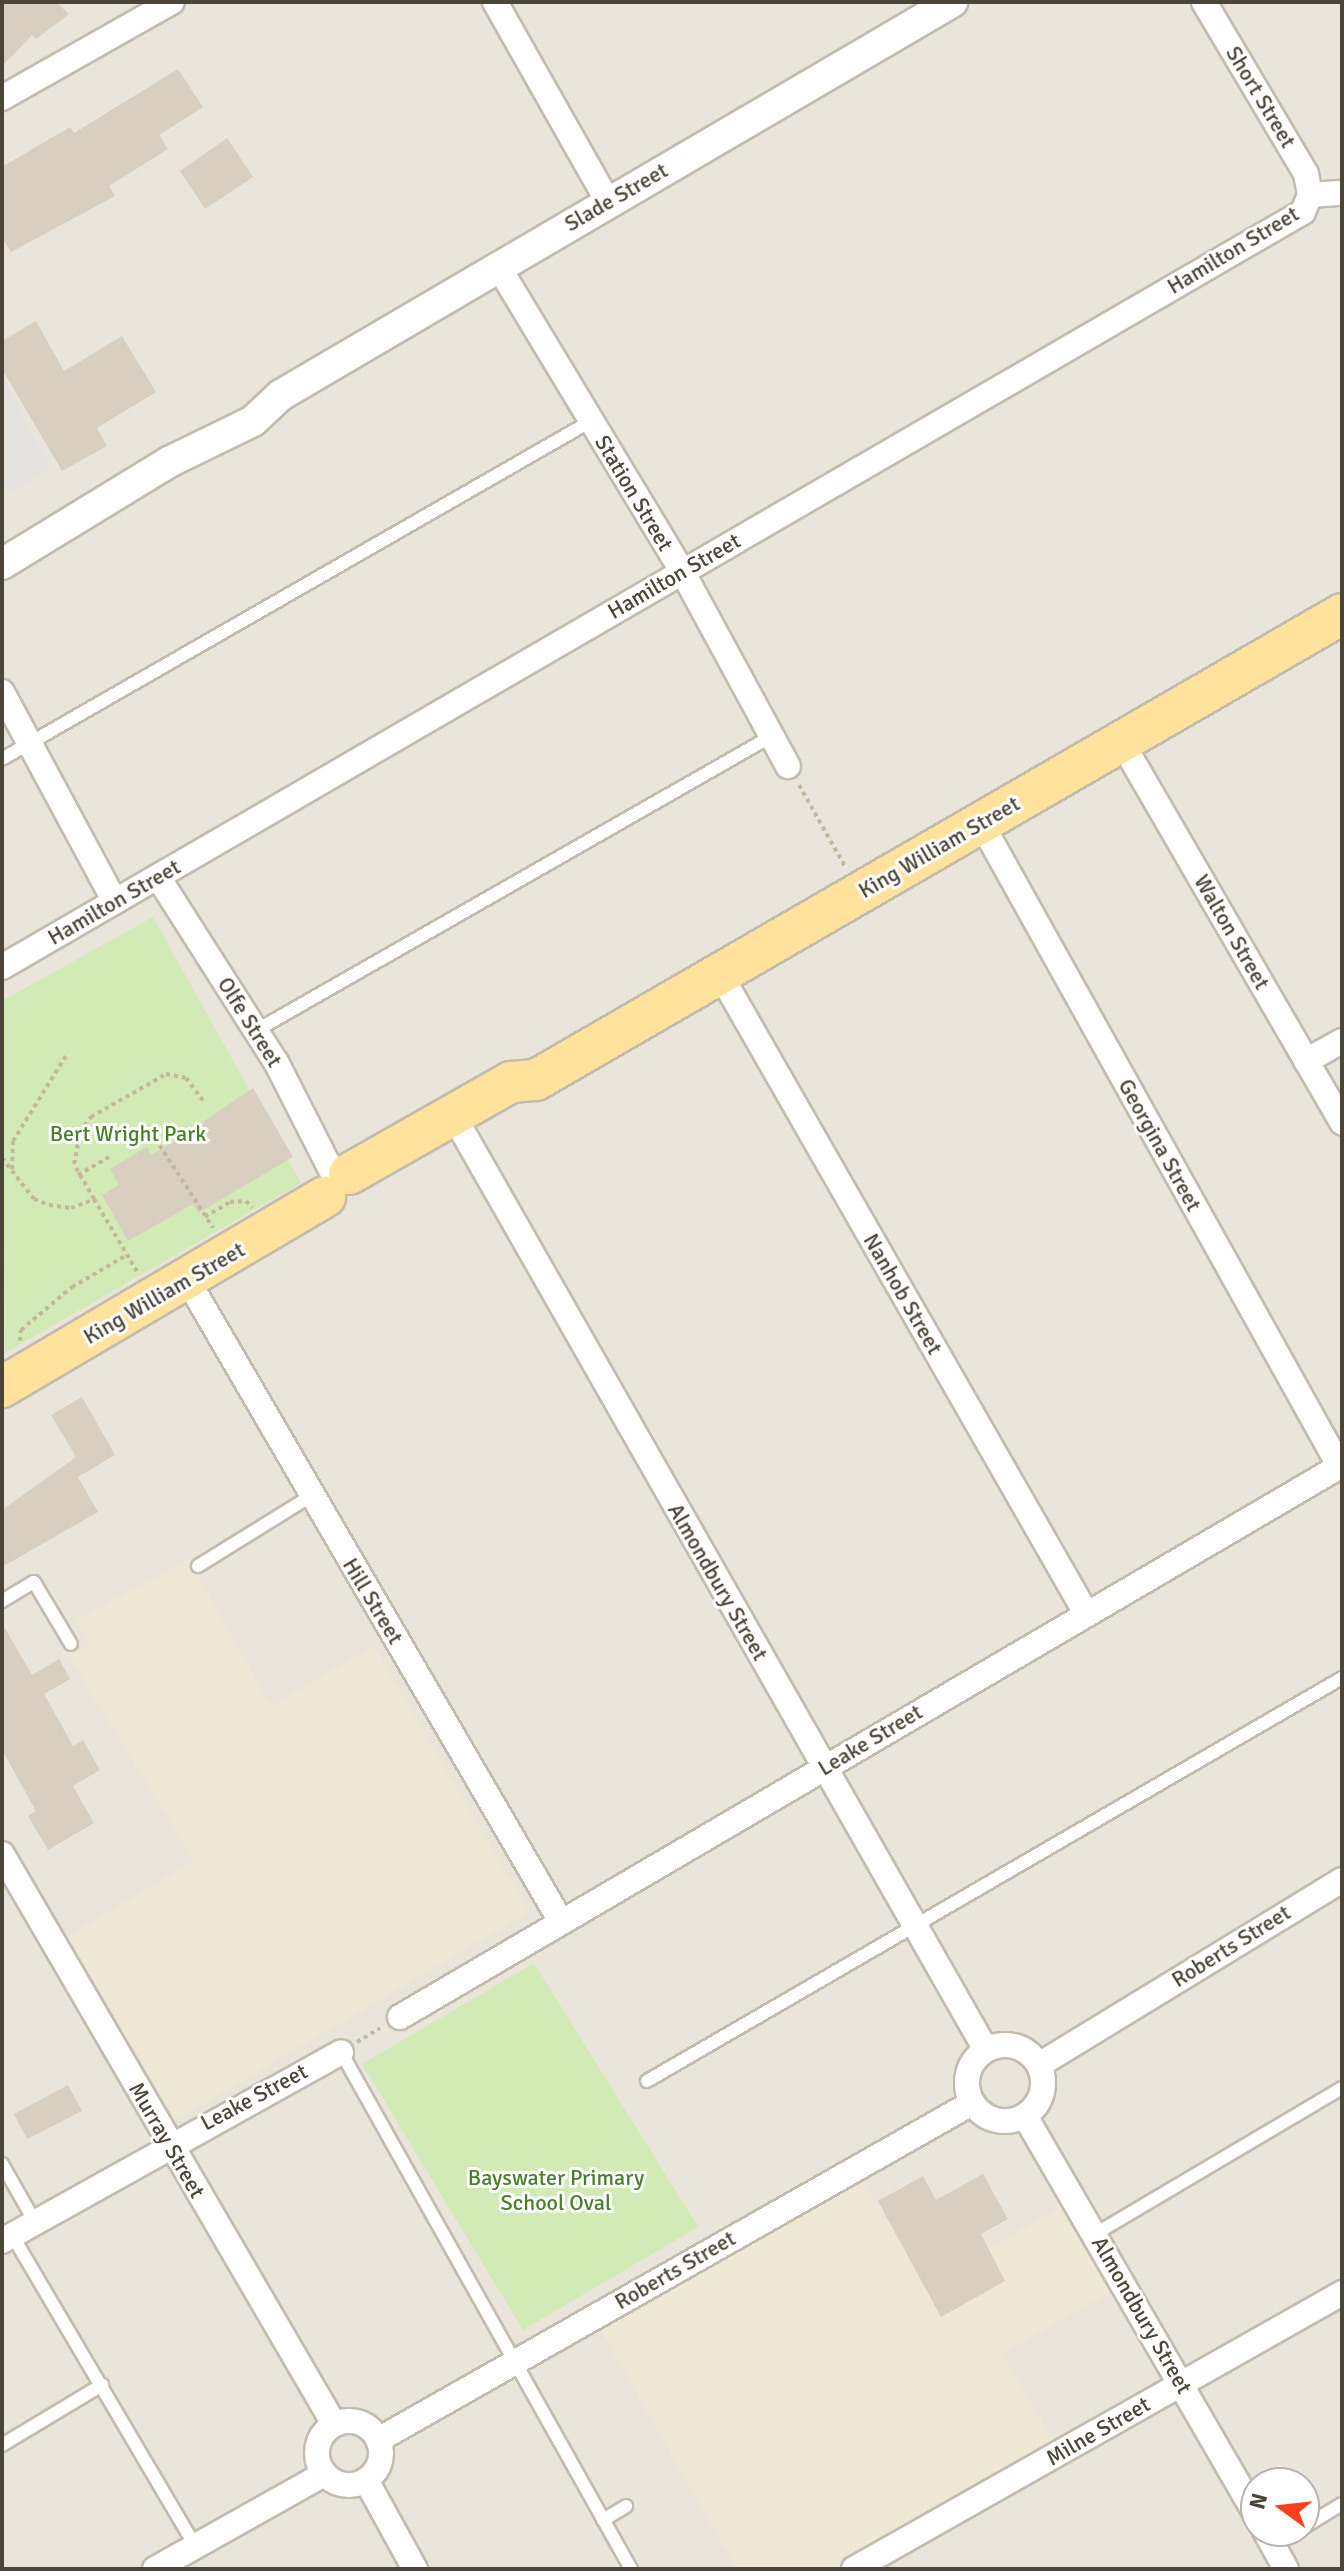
<!DOCTYPE html>
<style>
body{margin:0}
#map{position:relative;width:1344px;height:2571px;overflow:hidden;background:#f6f3ec;font-family:Signika,sans-serif}
div>[style]{position:absolute}
.residential>*{inset:0;background:#eae5da}
.education>*{inset:0;background:#efe8d6}
.green>*{inset:0;background:#d2eab5}
.parking>*{inset:0;background:#e5e3e0}
.building>*{inset:0;background:#d8cfc1}
.path>*{height:4px;margin-top:-2px;transform-origin:0;background:repeating-linear-gradient(90deg,#c4b79f 0 4px,transparent 0 8px)}
.roads{filter:drop-shadow(2px 0 #c2bbae) drop-shadow(-2px 0 #c2bbae) drop-shadow(0 2px #c2bbae) drop-shadow(0 -2px #c2bbae)}
.service>*{height:12px;margin:-6px;padding:0 6px;transform-origin:6px;border-radius:6px;background:#fff}
.minor>*{height:24px;margin:-12px;padding:0 12px;transform-origin:12px;border-radius:12px;background:#fff}
.minor>.ring{margin:-12px;padding:0;box-sizing:content-box;background:none;border:24px solid #fff;border-radius:50%}
.tertiary>*{height:30px;margin:-15px;padding:0 15px;transform-origin:15px;border-radius:15px;background:#fff}
.primary>*{height:40px;margin:-20px;padding:0 20px;transform-origin:20px;border-radius:20px;background:#ffe39c}
span{translate:-50% -50%;white-space:nowrap;text-align:center;line-height:1.15;-webkit-text-stroke:6px #fff;paint-order:stroke}
.street-label{font-size:22px;color:#4b4439}
.park-label{font-size:22px;color:#4a7f2a}
.frame{position:absolute;inset:0;border:4px solid #4b4439;pointer-events:none}
.north{position:absolute;left:1240px;top:2467px;width:80px;height:80px;box-sizing:border-box;background:#fff;border:2px solid #b7b4b0;border-radius:50%;rotate:285deg;font-size:22px;font-weight:700;line-height:32px;text-align:center;color:#4b4439}
.north::after{content:'';display:block;margin:auto;width:28px;height:36px;background:#fc3f1d;clip-path:polygon(50% 0,100% 100%,50% 72%,0 100%)}
</style>
<div id="map">
<div class="residential">
<div style="clip-path:polygon(evenodd,2px 2px,1342px 2px,1342px 2569px,2px 2569px,2px 2px,1256px 2483px,1304px 2483px,1304px 2531px,1256px 2531px,1256px 2483px)"></div>
</div>
<div class="education">
<div style="clip-path:polygon(189px 1559px,271px 1706px,374px 1646px,529px 1912px,176px 2120px,68px 1936px,194px 1861px,68px 1655px,89px 1644px,76px 1620px)"></div>
<div style="clip-path:polygon(856px 2169px,926px 2286px,1074px 2199px,1124px 2284px,1002px 2354px,1061px 2451px,854px 2569px,736px 2569px,594px 2318px)"></div>
</div>
<div class="green">
<div style="clip-path:polygon(153px 917px,301px 1183px,5px 1353px,2px 1001px)"></div>
<div style="clip-path:polygon(534px 1963px,698px 2227px,523px 2330px,362px 2064px)"></div>
</div>
<div class="parking">
<div style="clip-path:polygon(2px 378px,52px 468px,9px 493px,2px 481px)"></div>
</div>
<div class="building">
<div style="clip-path:polygon(2px 2px,56px 2px,69px 14px,36px 39px,32px 35px,2px 66px)"></div>
<div style="clip-path:polygon(178px 69px,203px 107px,159px 135px,168px 149px,109px 186px,115px 196px,11px 252px,2px 238px,2px 167px,70px 127px,74px 133px)"></div>
<div style="clip-path:polygon(227px 138px,253px 177px,205px 209px,180px 171px)"></div>
<div style="clip-path:polygon(36px 321px,64px 371px,122px 336px,156px 392px,97px 428px,107px 446px,62px 471px,2px 369px,2px 341px)"></div>
<div style="clip-path:polygon(253px 1088px,293px 1157px,198px 1213px,193px 1204px,128px 1241px,102px 1195px,119px 1185px,110px 1169px,147px 1147px,151px 1155px,167px 1146px)"></div>
<div style="clip-path:polygon(82px 1397px,115px 1455px,78px 1477px,98px 1512px,2px 1567px,2px 1510px,76px 1457px,51px 1415px)"></div>
<div style="clip-path:polygon(2px 1623px,32px 1675px,59px 1659px,70px 1679px,44px 1694px,73px 1746px,83px 1740px,100px 1770px,73px 1786px,94px 1823px,48px 1850px,28px 1816px,36px 1811px,2px 1750px)"></div>
<div style="clip-path:polygon(68px 2085px,82px 2111px,27px 2139px,14px 2114px)"></div>
<div style="clip-path:polygon(983px 2174px,1008px 2219px,981px 2234px,1005px 2281px,941px 2317px,878px 2201px,923px 2176px,936px 2200px)"></div>
</div>
<div class="path">
<div style="left:799px;top:785px;width:95px;rotate:60.5deg"></div>
<div style="left:151px;top:1132px;width:114px;rotate:57.1deg"></div>
<div style="left:2px;top:1158px;width:52px;rotate:52deg"></div>
<div style="left:34px;top:1199px;width:16px;rotate:22deg"></div>
<div style="left:49px;top:1205px;width:22px;rotate:8deg"></div>
<div style="left:71px;top:1208px;width:25px;rotate:-21deg"></div>
<div style="left:94px;top:1199px;width:88px;rotate:59.4deg"></div>
<div style="left:12px;top:1169px;width:28px;rotate:-88deg"></div>
<div style="left:13px;top:1141px;width:100px;rotate:-58.1deg"></div>
<div style="left:78px;top:1175px;width:39px;rotate:-30deg"></div>
<div style="left:94px;top:1199px;width:40px;rotate:-119.7deg"></div>
<div style="left:74px;top:1164px;width:33px;rotate:-79deg"></div>
<div style="left:80px;top:1132px;width:19px;rotate:-54deg"></div>
<div style="left:91px;top:1117px;width:86px;rotate:-29.8deg"></div>
<div style="left:166px;top:1074px;width:20px;rotate:11deg"></div>
<div style="left:186px;top:1078px;width:30px;rotate:53deg"></div>
<div style="left:205px;top:1217px;width:29px;rotate:-31deg"></div>
<div style="left:230px;top:1202px;width:16px;rotate:-4deg"></div>
<div style="left:246px;top:1201px;width:9px;rotate:49deg"></div>
<div style="left:20px;top:1341px;width:11px;rotate:-85deg"></div>
<div style="left:21px;top:1330px;width:67px;rotate:-40.1deg"></div>
<div style="left:72px;top:1287px;width:64px;rotate:-30.2deg"></div>
<div style="left:357px;top:2042px;width:27px;rotate:-31deg"></div>
</div>
<div class="roads">
<div class="service">
<div style="left:2px;top:759px;width:679px;rotate:-29.85deg"></div>
<div style="left:257px;top:1030px;width:591px;rotate:-29.73deg"></div>
<div style="left:198px;top:1566px;width:133px;rotate:-31.8deg"></div>
<div style="left:2px;top:1601px;width:37px;rotate:-31deg"></div>
<div style="left:34px;top:1582px;width:72px;rotate:59.2deg"></div>
<div style="left:341px;top:2052px;width:593px;rotate:60.71deg"></div>
<div style="left:647px;top:2081px;width:803px;rotate:-30.11deg"></div>
<div style="left:2px;top:2164px;width:67px;rotate:60.4deg"></div>
<div style="left:1095px;top:2234px;width:287px;rotate:-30.6deg"></div>
<div style="left:12px;top:2235px;width:361px;rotate:59.5deg"></div>
<div style="left:2px;top:2445px;width:117px;rotate:-31deg"></div>
<div style="left:603px;top:2520px;width:27px;rotate:-31deg"></div>
<div style="left:1304px;top:2527px;width:44px;rotate:-31.2deg"></div>
<div style="left:1273px;top:2545px;width:28px;rotate:-30deg"></div>
</div>
<div class="minor">
<div style="left:495px;top:2px;width:230px;rotate:60.5deg"></div>
<div style="left:1204px;top:2px;width:200px;rotate:59.3deg"></div>
<div style="left:1306px;top:174px;width:21px;rotate:79deg"></div>
<div style="left:2px;top:98px;width:195px;rotate:-29.5deg"></div>
<div style="left:498px;top:266px;width:356px;rotate:58.9deg"></div>
<div style="left:682px;top:571px;width:222px;rotate:61.5deg"></div>
<div style="left:2px;top:692px;width:238px;rotate:61.7deg"></div>
<div style="left:1121px;top:741px;width:441px;rotate:59.9deg"></div>
<div style="left:981px;top:823px;width:737px;rotate:60.86deg"></div>
<div style="left:158px;top:877px;width:219px;rotate:57.5deg"></div>
<div style="left:276px;top:1062px;width:123px;rotate:63deg"></div>
<div style="left:2px;top:967px;width:1504px;rotate:-30.13deg"></div>
<div style="left:1303px;top:212px;width:18px;rotate:-68deg"></div>
<div style="left:1310px;top:195px;width:32px;rotate:-4deg"></div>
<div style="left:720px;top:974px;width:736px;rotate:60.2deg"></div>
<div style="left:1306px;top:1061px;width:41px;rotate:-29.1deg"></div>
<div style="left:452px;top:1113px;width:1078px;rotate:60.32deg"></div>
<div style="left:188px;top:1281px;width:739px;rotate:59.79deg"></div>
<div style="left:2px;top:1854px;width:660px;rotate:59.78deg"></div>
<div style="left:400px;top:2017px;width:1092px;rotate:-30.37deg"></div>
<div class="ring" style="left:967px;top:2045px;width:52px;height:52px"></div>
<div style="left:1039px;top:2065px;width:355px;rotate:-31.4deg"></div>
<div style="left:1025px;top:2116px;width:461px;rotate:59.9deg"></div>
<div style="left:2px;top:2241px;width:388px;rotate:-29.1deg"></div>
<div class="ring" style="left:317px;top:2421px;width:40px;height:40px"></div>
<div style="left:378px;top:2440px;width:683px;rotate:-29.57deg"></div>
<div style="left:366px;top:2480px;width:102px;rotate:61.2deg"></div>
<div style="left:1265px;top:2531px;width:43px;rotate:61.1deg"></div>
<div style="left:155px;top:2569px;width:194px;rotate:-29.3deg"></div>
<div style="left:854px;top:2569px;width:561px;rotate:-29.49deg"></div>
</div>
<div class="tertiary">
<div style="left:2px;top:564px;width:196px;rotate:-31.4deg"></div>
<div style="left:169px;top:462px;width:93px;rotate:-26deg"></div>
<div style="left:253px;top:421px;width:38px;rotate:-43deg"></div>
<div style="left:281px;top:395px;width:778px;rotate:-30.36deg"></div>
</div>
<div class="primary">
<div style="left:349px;top:1174px;width:186px;rotate:-29.6deg"></div>
<div style="left:511px;top:1082px;width:25px;rotate:-5deg"></div>
<div style="left:536px;top:1080px;width:931px;rotate:-30.03deg"></div>
<div style="left:2px;top:1387px;width:375px;rotate:-30.5deg"></div>
</div>
</div>
<div class="street-label">
<span style="left:1261px;top:97px;rotate:59deg">Short Street</span>
<span style="left:616px;top:197px;rotate:-30deg">Slade Street</span>
<span style="left:1233px;top:250px;rotate:-31deg">Hamilton Street</span>
<span style="left:634px;top:493px;rotate:59deg">Station Street</span>
<span style="left:674px;top:576px;rotate:-30deg">Hamilton Street</span>
<span style="left:939px;top:847px;rotate:-30deg">King William Street</span>
<span style="left:114px;top:902px;rotate:-30deg">Hamilton Street</span>
<span style="left:1232px;top:932px;rotate:60deg">Walton Street</span>
<span style="left:250px;top:1022px;rotate:58deg">Olfe Street</span>
<span style="left:1160px;top:1145px;rotate:61deg">Georgina Street</span>
<span style="left:164px;top:1293px;rotate:-30deg">King William Street</span>
<span style="left:903px;top:1294px;rotate:60deg">Nanhob Street</span>
<span style="left:718px;top:1582px;rotate:60deg">Almondbury Street</span>
<span style="left:373px;top:1601px;rotate:59deg">Hill Street</span>
<span style="left:870px;top:1740px;rotate:-31deg">Leake Street</span>
<span style="left:1231px;top:1946px;rotate:-32deg">Roberts Street</span>
<span style="left:254px;top:2097px;rotate:-28deg">Leake Street</span>
<span style="left:167px;top:2140px;rotate:60deg">Murray Street</span>
<span style="left:675px;top:2270px;rotate:-30deg">Roberts Street</span>
<span style="left:1142px;top:2315px;rotate:60deg">Almondbury Street</span>
<span style="left:1098px;top:2431px;rotate:-30deg">Milne Street</span>
</div>
<div class="park-label">
<span style="left:128px;top:1134px">Bert Wright Park</span>
<span style="left:556px;top:2190px">Bayswater Primary<br>School Oval</span>
</div>
<div class="frame"></div>
<div class="north">N</div>
</div>
